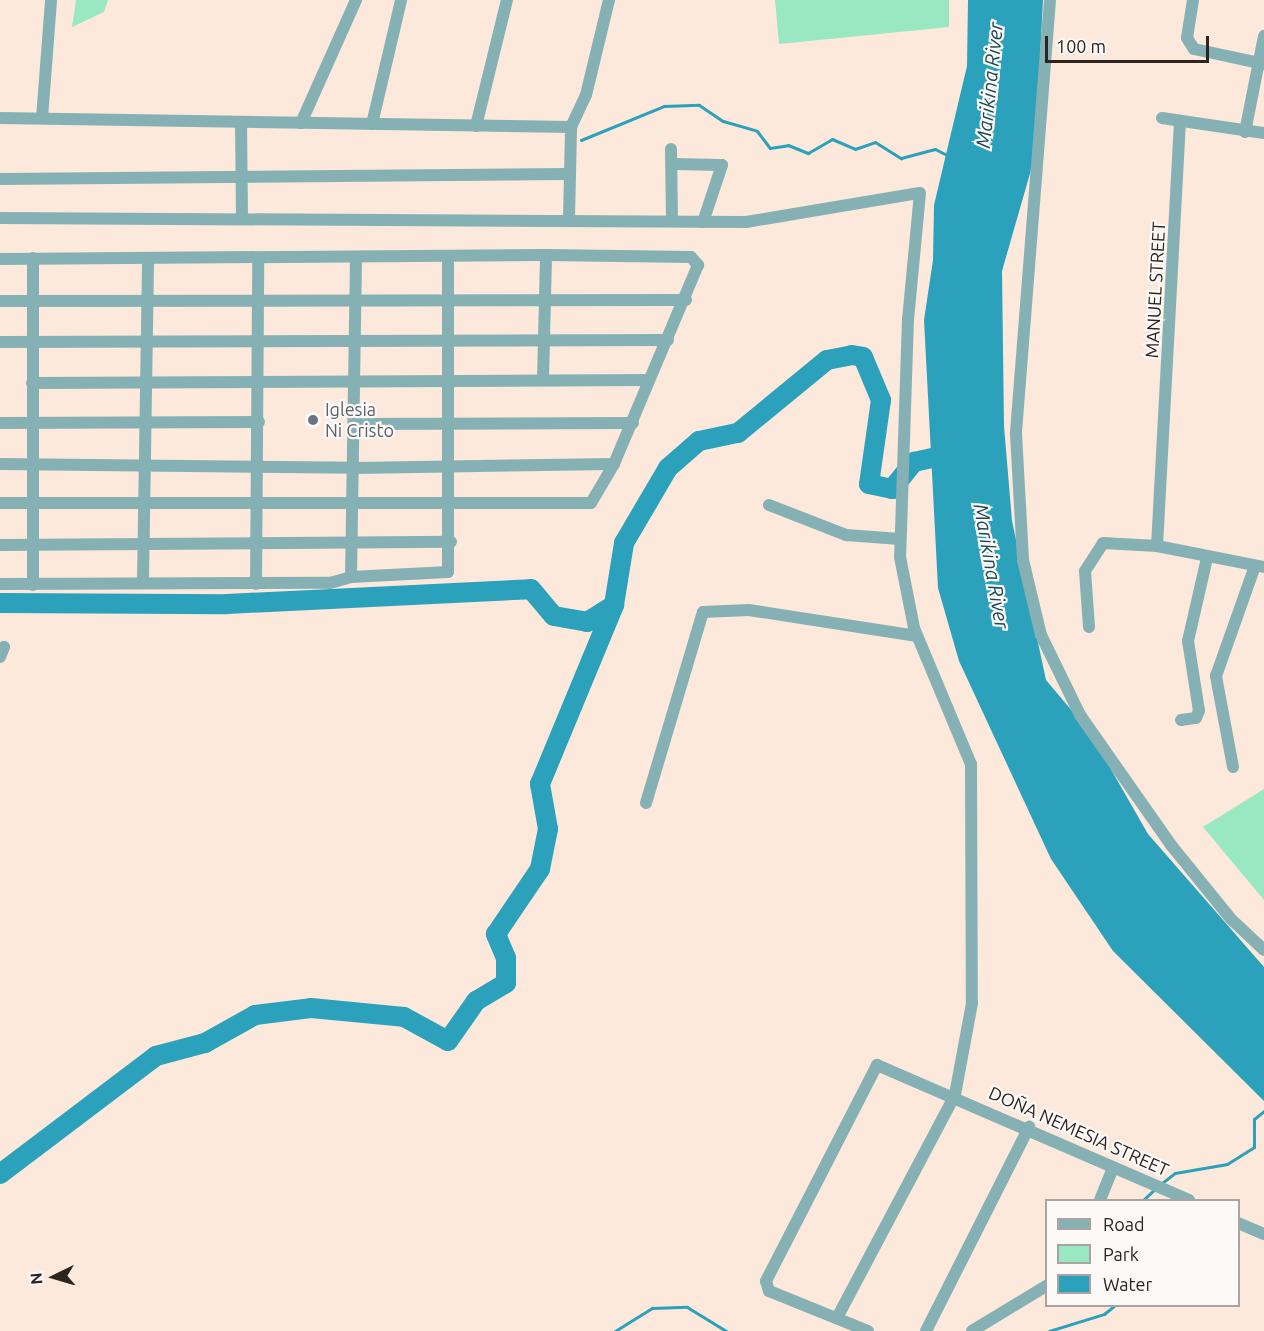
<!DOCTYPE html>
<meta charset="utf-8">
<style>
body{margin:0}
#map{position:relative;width:1264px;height:1331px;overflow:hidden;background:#fce9dc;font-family:Ubuntu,sans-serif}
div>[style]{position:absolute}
.green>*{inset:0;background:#99e8c2}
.water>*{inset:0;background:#2ba1bb}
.stream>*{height:3px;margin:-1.5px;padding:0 1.5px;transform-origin:1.5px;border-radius:1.5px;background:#2ba1bb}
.river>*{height:20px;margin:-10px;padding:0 10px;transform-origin:10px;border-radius:10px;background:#2ba1bb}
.minor>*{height:12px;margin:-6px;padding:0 6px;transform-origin:6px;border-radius:6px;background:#85b1b5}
.dots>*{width:16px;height:16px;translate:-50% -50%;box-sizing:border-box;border:3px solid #fdf9f7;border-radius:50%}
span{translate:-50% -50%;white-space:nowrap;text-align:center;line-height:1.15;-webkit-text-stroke:4.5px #fdf9f7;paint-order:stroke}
.street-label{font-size:18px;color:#2b2420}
.worship-label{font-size:18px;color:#5b616d}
.left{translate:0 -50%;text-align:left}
.water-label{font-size:20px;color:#184854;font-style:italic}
.legend{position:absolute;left:1045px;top:1199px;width:195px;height:108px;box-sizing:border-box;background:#fdf9f7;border:2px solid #a9a4a1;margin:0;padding:8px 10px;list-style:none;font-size:18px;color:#2b2420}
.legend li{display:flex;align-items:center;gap:12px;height:30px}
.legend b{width:30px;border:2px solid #a9a4a1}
.north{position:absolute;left:24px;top:1247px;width:60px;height:60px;-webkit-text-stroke:4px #fdf9f7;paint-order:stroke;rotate:265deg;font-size:16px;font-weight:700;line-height:24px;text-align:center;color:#2b2420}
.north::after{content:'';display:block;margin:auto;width:21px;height:27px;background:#2b2420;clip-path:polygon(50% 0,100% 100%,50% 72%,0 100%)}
.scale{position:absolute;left:1045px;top:36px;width:164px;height:27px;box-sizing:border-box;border:3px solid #2b2420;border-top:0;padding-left:8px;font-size:18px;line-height:21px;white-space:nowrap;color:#2b2420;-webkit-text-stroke:4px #fdf9f7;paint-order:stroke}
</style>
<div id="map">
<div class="green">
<div style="clip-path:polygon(76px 0,108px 0,104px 12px,72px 27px)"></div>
<div style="clip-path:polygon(775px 0,949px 0,949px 27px,779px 44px)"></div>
<div style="clip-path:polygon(1264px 789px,1264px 900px,1203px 827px)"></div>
</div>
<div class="water">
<div style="clip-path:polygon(968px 0,1043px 0,1035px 156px,1002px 271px,1004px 426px,1012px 521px,1046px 680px,1089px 731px,1148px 834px,1264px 967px,1264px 1101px,1113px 951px,1051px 859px,959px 661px,938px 588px,924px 320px,933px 260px,934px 205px,967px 66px)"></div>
</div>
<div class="stream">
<div style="left:581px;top:140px;width:90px;rotate:-22.3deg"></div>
<div style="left:664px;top:106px;width:35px;rotate:-2deg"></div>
<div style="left:699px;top:105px;width:29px;rotate:34deg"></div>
<div style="left:723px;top:121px;width:35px;rotate:16deg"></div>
<div style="left:757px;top:131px;width:21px;rotate:53deg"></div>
<div style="left:770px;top:148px;width:18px;rotate:-9deg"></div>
<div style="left:788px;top:145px;width:22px;rotate:22deg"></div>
<div style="left:808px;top:153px;width:28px;rotate:-30deg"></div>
<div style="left:832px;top:139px;width:25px;rotate:23deg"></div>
<div style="left:855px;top:149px;width:21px;rotate:-19deg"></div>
<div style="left:875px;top:142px;width:31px;rotate:32deg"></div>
<div style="left:901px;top:158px;width:35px;rotate:-15deg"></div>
<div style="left:935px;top:149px;width:18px;rotate:27deg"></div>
<div style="left:1162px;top:1183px;width:16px;rotate:-38deg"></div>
<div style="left:1175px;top:1173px;width:53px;rotate:-9.8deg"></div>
<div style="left:1227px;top:1164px;width:32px;rotate:-32deg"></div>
<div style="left:1254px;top:1147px;width:28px;rotate:-90deg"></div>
<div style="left:1254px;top:1119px;width:13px;rotate:-39deg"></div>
<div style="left:1143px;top:1200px;width:16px;rotate:-43deg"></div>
<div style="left:615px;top:1331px;width:44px;rotate:-31.9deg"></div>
<div style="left:652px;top:1308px;width:35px;rotate:-2deg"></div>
<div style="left:687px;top:1307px;width:46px;rotate:31.6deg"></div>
<div style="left:1049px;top:1331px;width:58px;rotate:-17.2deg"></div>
<div style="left:1104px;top:1314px;width:13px;rotate:-39deg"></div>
</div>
<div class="river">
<div style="left:0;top:603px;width:227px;rotate:0.3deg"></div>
<div style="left:227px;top:604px;width:304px;rotate:-2.8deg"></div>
<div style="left:531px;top:589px;width:35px;rotate:50deg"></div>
<div style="left:554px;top:616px;width:34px;rotate:10deg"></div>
<div style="left:587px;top:622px;width:32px;rotate:-32deg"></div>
<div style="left:0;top:1174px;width:196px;rotate:-37.1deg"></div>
<div style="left:156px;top:1056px;width:51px;rotate:-14.9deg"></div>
<div style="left:205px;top:1043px;width:57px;rotate:-29.2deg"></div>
<div style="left:255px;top:1015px;width:56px;rotate:-7.1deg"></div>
<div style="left:311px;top:1008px;width:93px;rotate:5.5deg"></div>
<div style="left:404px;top:1017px;width:50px;rotate:28.6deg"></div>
<div style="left:448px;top:1041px;width:49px;rotate:-55deg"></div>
<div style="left:476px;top:1001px;width:35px;rotate:-31deg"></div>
<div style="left:506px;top:983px;width:25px;rotate:-90deg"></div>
<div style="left:506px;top:958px;width:26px;rotate:-113deg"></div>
<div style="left:496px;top:934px;width:78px;rotate:-55.9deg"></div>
<div style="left:540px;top:869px;width:41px;rotate:-78.7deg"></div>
<div style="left:548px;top:829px;width:46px;rotate:-100.1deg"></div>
<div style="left:540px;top:784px;width:194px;rotate:-67.5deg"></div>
<div style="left:614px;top:605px;width:63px;rotate:-80.8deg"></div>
<div style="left:624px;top:543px;width:87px;rotate:-59.6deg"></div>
<div style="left:668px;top:468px;width:41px;rotate:-41.1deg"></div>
<div style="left:699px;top:441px;width:40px;rotate:-12deg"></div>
<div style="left:738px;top:433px;width:115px;rotate:-39.4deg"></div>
<div style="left:827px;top:360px;width:25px;rotate:-11deg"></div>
<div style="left:852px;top:355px;width:11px;rotate:10deg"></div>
<div style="left:863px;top:357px;width:47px;rotate:67.3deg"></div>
<div style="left:881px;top:400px;width:85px;rotate:98.1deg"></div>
<div style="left:869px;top:484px;width:24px;rotate:12deg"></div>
<div style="left:892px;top:489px;width:35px;rotate:-51deg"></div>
<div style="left:914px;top:462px;width:46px;rotate:-12.5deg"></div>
</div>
<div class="minor">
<div style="left:1050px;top:0;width:435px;rotate:94.5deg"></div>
<div style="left:1016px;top:434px;width:126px;rotate:86.8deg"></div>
<div style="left:1023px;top:560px;width:77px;rotate:76.5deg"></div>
<div style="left:1041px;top:635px;width:89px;rotate:64deg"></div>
<div style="left:1080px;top:715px;width:159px;rotate:55deg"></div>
<div style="left:1171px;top:845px;width:95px;rotate:51deg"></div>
<div style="left:1231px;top:919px;width:45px;rotate:43.2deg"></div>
<div style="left:1193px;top:0;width:38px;rotate:99deg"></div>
<div style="left:1187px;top:38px;width:13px;rotate:58deg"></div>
<div style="left:1194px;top:49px;width:72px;rotate:12.1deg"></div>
<div style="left:0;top:118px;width:571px;rotate:0.9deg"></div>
<div style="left:42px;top:118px;width:118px;rotate:-85.6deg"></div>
<div style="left:1162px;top:118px;width:103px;rotate:8.4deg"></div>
<div style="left:241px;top:122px;width:94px;rotate:89.4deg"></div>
<div style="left:301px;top:123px;width:135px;rotate:-65.9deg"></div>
<div style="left:372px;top:124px;width:127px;rotate:-76.8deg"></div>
<div style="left:476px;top:126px;width:130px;rotate:-76.2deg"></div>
<div style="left:1245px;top:132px;width:98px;rotate:-78.8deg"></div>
<div style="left:671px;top:149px;width:71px;rotate:89.2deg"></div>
<div style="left:672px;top:164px;width:50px;rotate:1.1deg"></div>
<div style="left:722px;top:165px;width:60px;rotate:108.4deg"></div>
<div style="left:0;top:179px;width:567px;rotate:-0.51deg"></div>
<div style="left:0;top:218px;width:746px;rotate:0.31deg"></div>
<div style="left:746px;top:222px;width:176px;rotate:-9.5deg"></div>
<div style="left:920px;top:193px;width:127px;rotate:95.4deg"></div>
<div style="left:908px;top:319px;width:238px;rotate:91.9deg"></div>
<div style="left:900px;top:557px;width:72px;rotate:78.8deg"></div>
<div style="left:914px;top:628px;width:147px;rotate:67.3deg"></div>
<div style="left:971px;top:764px;width:239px;rotate:89.8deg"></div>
<div style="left:972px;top:1003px;width:94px;rotate:100.5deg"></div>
<div style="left:955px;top:1095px;width:252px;rotate:117.9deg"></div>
<div style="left:569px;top:218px;width:91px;rotate:-88.7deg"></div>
<div style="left:571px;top:127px;width:35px;rotate:-65deg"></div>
<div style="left:586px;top:95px;width:98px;rotate:-76.4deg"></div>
<div style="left:33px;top:258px;width:327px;rotate:90deg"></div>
<div style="left:0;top:259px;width:546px;rotate:-0.42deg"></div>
<div style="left:546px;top:255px;width:145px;rotate:0.8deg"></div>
<div style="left:691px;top:257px;width:11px;rotate:49deg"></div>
<div style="left:698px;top:265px;width:216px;rotate:112.9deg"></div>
<div style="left:614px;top:464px;width:45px;rotate:120.5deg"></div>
<div style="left:591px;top:503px;width:591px;rotate:180deg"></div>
<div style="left:0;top:301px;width:686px;rotate:-0.08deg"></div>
<div style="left:0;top:342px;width:668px;rotate:-0.17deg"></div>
<div style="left:543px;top:380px;width:125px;rotate:-88.6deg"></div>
<div style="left:32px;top:383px;width:615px;rotate:-0.28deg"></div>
<div style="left:0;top:423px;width:259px;rotate:-0.2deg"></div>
<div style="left:356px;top:424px;width:277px;rotate:-0.2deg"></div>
<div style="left:0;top:464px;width:355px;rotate:0.6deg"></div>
<div style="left:355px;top:468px;width:259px;rotate:-0.9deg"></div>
<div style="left:769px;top:505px;width:83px;rotate:21.3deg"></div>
<div style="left:846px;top:535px;width:54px;rotate:4.2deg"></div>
<div style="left:0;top:545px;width:451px;rotate:-0.4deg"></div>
<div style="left:1157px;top:546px;width:426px;rotate:-86.9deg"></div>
<div style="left:351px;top:577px;width:320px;rotate:-89.1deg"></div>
<div style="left:143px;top:582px;width:323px;rotate:-89.1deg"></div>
<div style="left:0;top:584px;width:330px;rotate:-0.2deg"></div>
<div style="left:330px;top:583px;width:22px;rotate:-16deg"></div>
<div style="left:351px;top:577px;width:97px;rotate:-3deg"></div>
<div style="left:448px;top:572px;width:315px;rotate:-90deg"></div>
<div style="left:256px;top:584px;width:326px;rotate:-89.6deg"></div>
<div style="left:1089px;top:627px;width:56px;rotate:-94.1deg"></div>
<div style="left:1085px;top:571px;width:33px;rotate:-57deg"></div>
<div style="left:1103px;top:543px;width:54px;rotate:3.2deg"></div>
<div style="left:1157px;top:546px;width:109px;rotate:11.1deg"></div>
<div style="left:0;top:657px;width:11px;rotate:-68deg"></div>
<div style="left:1181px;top:720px;width:15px;rotate:-8deg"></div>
<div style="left:1196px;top:718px;width:8px;rotate:-67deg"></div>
<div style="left:1199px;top:711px;width:71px;rotate:-98.9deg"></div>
<div style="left:1188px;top:641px;width:85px;rotate:-77.1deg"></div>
<div style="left:1233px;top:767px;width:93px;rotate:-100.6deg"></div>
<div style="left:1216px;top:676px;width:117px;rotate:-70.5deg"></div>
<div style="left:646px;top:803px;width:199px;rotate:-73.4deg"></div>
<div style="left:703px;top:612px;width:46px;rotate:-2.5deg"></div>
<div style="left:749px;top:610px;width:170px;rotate:8.8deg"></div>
<div style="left:1100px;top:1200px;width:35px;rotate:-68deg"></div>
<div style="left:1238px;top:1223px;width:28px;rotate:23deg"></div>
<div style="left:868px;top:1331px;width:107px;rotate:-158deg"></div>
<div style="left:769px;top:1291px;width:10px;rotate:-107deg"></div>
<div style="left:766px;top:1281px;width:243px;rotate:-62.8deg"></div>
<div style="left:877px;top:1065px;width:340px;rotate:23.4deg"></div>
<div style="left:926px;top:1331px;width:229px;rotate:-63.2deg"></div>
<div style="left:972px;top:1331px;width:87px;rotate:-31.3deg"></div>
</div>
<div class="dots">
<div style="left:313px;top:420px;background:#6b7280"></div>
</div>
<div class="street-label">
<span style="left:1155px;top:290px;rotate:-87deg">MANUEL STREET</span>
<span style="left:1079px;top:1131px;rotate:24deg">DOÑA NEMESIA STREET</span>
</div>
<div class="worship-label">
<span class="left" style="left:325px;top:420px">Iglesia<br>Ni Cristo</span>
</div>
<div class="water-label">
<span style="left:989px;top:85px;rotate:-84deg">Marikina River</span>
<span style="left:992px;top:566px;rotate:80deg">Marikina River</span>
</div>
<ul class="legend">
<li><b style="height:8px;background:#85b1b5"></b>Road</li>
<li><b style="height:16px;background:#99e8c2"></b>Park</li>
<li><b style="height:16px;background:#2ba1bb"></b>Water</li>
</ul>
<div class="north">N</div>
<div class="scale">100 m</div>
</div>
